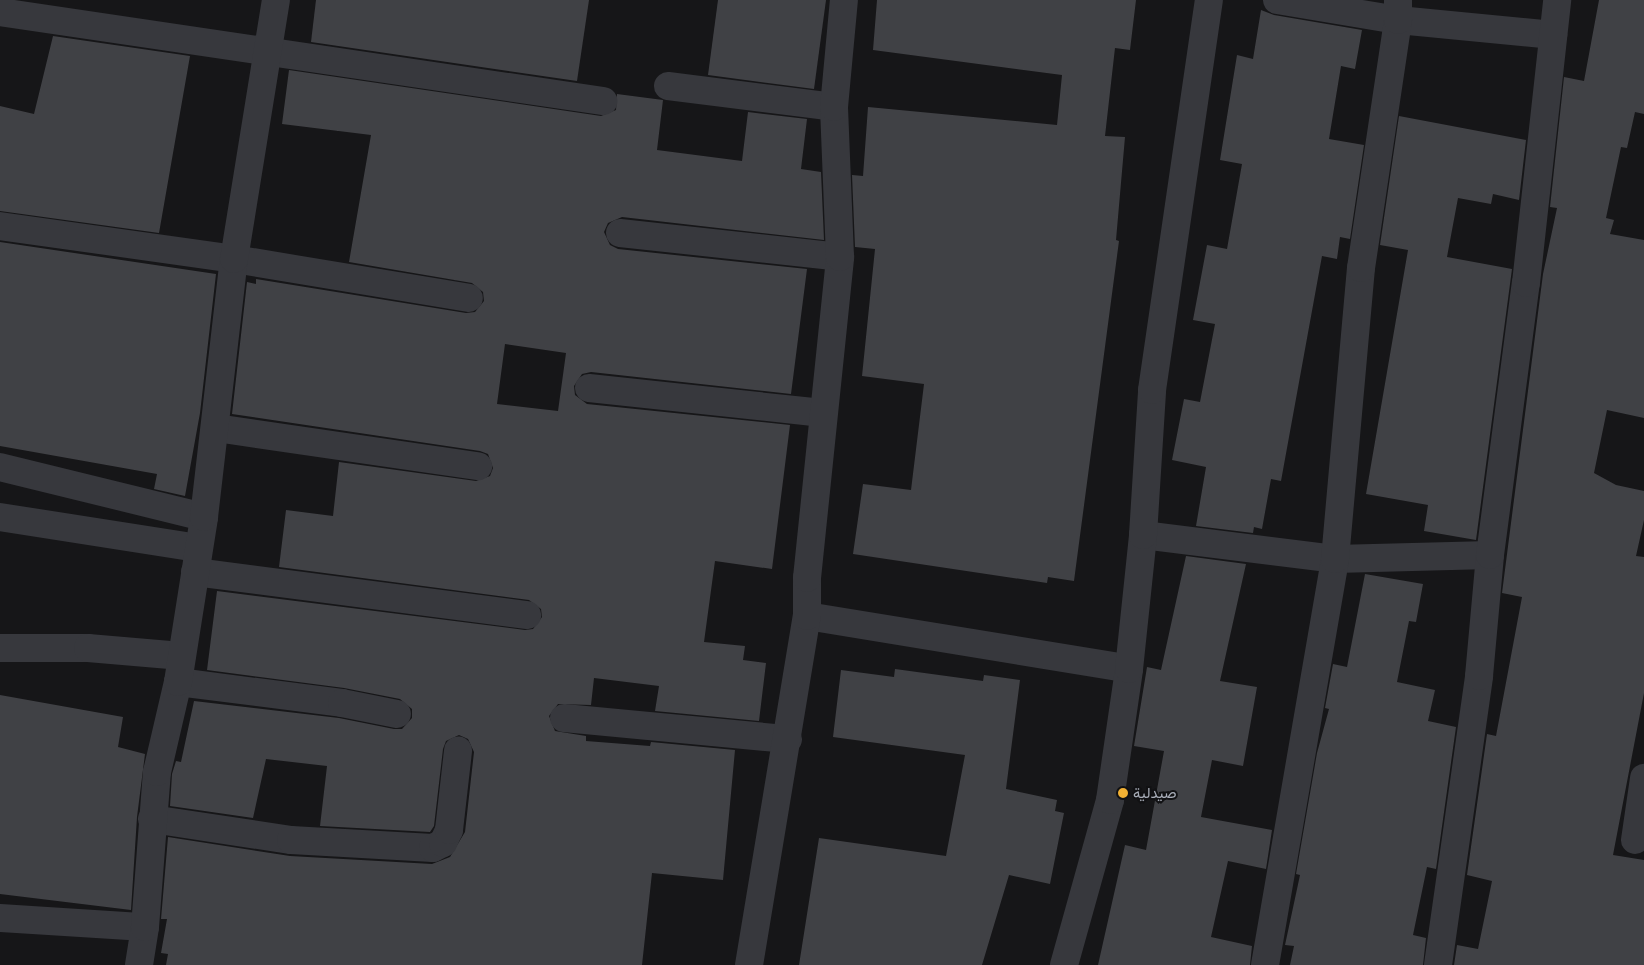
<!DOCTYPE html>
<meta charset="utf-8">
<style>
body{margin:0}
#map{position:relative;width:1644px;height:965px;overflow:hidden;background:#161618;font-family:"Archivo Narrow",Vazirmatn,sans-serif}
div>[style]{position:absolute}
.building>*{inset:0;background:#404145}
.minor>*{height:28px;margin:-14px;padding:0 14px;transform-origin:14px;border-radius:14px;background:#37383d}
.dots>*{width:14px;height:14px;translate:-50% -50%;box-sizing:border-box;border:2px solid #111113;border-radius:50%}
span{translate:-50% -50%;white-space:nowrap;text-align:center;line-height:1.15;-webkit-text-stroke:4px #111113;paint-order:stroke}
.poi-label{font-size:15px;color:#a8adb8}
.left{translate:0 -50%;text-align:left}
</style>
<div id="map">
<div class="building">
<div style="clip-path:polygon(316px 0,589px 0,577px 81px,311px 42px)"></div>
<div style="clip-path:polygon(718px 0,826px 0,814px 89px,708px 75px)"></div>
<div style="clip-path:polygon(877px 0,1136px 0,1130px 50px,1115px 48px,1105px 136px,1125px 137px,1116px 240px,1119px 241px,1074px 581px,1048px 577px,1047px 583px,853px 554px,863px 484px,911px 490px,924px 384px,862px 376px,875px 249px,855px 247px,852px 175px,863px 176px,868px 107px,1057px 125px,1062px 75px,873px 50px)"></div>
<div style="clip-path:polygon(1599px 0,1644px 0,1644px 114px,1635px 112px,1627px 148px,1621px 147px,1606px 218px,1614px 220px,1610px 234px,1644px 240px,1644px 418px,1607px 410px,1594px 473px,1616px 485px,1644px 491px,1644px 520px,1636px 556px,1644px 557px,1644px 693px,1613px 855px,1644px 860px,1644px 965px,1454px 965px,1457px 945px,1478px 949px,1492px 881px,1467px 875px,1487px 734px,1496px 736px,1522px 597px,1502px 593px,1543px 274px,1557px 208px,1550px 207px,1564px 77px,1584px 81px)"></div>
<div style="clip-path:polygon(1261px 10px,1274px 15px,1362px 30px,1355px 69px,1341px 66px,1329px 139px,1364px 145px,1350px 239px,1340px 237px,1337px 259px,1322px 256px,1281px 481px,1271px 479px,1262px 529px,1254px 527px,1253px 533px,1196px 526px,1206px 467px,1172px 460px,1184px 399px,1200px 402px,1215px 324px,1193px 320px,1207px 245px,1227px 249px,1242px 164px,1220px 160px,1237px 55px,1253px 59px)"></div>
<div style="clip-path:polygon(53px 36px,190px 56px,159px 233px,0 211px,0 106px,34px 114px)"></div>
<div style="clip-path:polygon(evenodd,289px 70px,601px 116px,616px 110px,617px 94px,663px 100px,657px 150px,742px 161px,748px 112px,807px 119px,801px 169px,821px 172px,824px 240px,622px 217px,608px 223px,604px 232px,610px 245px,618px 249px,807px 269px,791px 394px,591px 372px,582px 374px,574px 386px,575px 395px,587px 404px,790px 425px,772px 569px,715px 561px,704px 642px,745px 646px,743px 660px,766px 663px,759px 721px,655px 711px,659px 686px,594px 678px,591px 705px,558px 704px,549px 716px,555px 731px,586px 736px,586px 741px,650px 746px,651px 742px,735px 750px,723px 880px,652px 873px,642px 965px,166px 965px,168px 954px,161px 953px,167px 919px,161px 919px,168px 837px,290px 856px,432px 864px,450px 857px,465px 832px,474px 752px,468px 739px,459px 735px,446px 741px,443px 749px,434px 826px,430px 832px,320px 826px,327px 766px,266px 759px,253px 818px,170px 806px,172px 774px,176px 761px,181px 762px,194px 701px,339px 718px,394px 729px,402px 729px,412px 718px,412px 709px,400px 699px,344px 688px,207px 670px,217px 591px,525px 630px,533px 629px,542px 617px,541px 609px,529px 600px,279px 567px,286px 510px,333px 516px,339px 462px,476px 481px,490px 476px,493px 468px,488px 454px,480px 451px,232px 414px,247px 282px,256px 284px,256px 279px,466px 313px,475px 312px,484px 301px,483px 292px,472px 283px,349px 262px,371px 135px,282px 124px,289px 70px,505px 344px,566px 353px,558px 411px,497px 404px,505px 344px)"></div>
<div style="clip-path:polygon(1399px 116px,1526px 140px,1519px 200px,1493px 194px,1491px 204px,1458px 198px,1447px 257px,1512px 269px,1476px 540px,1424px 531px,1428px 505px,1366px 494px,1408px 250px,1380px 245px)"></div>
<div style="clip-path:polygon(0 242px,216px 274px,200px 413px,185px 496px,154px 489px,157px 474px,0 446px)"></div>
<div style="clip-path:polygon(1186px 556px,1246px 564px,1220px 681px,1257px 687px,1243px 766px,1212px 760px,1201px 817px,1272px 830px,1266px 869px,1228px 861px,1211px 937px,1252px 946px,1250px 965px,1098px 965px,1125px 845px,1146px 850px,1164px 751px,1134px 746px,1147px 667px,1161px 670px)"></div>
<div style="clip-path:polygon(1365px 574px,1423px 584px,1416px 622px,1409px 621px,1397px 682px,1435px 690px,1428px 721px,1456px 727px,1436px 869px,1427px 867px,1413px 935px,1426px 938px,1423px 965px,1290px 965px,1294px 946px,1285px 945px,1300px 875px,1296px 874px,1317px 753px,1329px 709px,1325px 708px,1333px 664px,1347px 667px)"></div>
<div style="clip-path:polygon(895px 669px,983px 681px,984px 675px,1020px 680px,1006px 789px,1057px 800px,1055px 811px,1064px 813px,1050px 884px,1009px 875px,982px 965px,799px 965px,819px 838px,946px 856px,965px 755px,833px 737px,841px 670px,894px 677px)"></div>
<div style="clip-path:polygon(0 695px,123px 717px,118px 747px,145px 754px,137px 817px,131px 910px,0 894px)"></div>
</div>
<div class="minor">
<div style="left:1277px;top:0;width:123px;rotate:9.4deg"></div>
<div style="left:1398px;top:20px;width:156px;rotate:5.5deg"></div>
<div style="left:0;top:12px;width:610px;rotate:8.4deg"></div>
<div style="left:668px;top:86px;width:167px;rotate:7.2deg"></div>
<div style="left:0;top:226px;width:236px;rotate:8deg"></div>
<div style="left:234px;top:259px;width:238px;rotate:9.4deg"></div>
<div style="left:620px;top:233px;width:221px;rotate:6.2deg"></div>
<div style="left:589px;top:388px;width:235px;rotate:6.1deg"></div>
<div style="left:216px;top:428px;width:265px;rotate:8.3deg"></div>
<div style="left:0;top:467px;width:210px;rotate:13.8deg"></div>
<div style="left:0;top:517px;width:201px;rotate:8.9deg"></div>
<div style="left:1143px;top:535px;width:193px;rotate:7.1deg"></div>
<div style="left:1335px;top:559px;width:155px;rotate:-1.5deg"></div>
<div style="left:195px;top:572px;width:335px;rotate:7.4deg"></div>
<div style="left:807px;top:616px;width:326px;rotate:9.3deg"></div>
<div style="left:0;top:648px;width:88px"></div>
<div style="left:88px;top:648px;width:94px;rotate:4.9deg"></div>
<div style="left:178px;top:682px;width:165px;rotate:7.3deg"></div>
<div style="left:342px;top:703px;width:56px;rotate:11.3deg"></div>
<div style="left:564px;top:718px;width:225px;rotate:5.4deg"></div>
<div style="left:152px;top:819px;width:141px;rotate:8.6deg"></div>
<div style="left:291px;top:840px;width:142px;rotate:3.2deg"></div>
<div style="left:433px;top:848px;width:11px;rotate:-27deg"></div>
<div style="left:443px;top:843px;width:14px;rotate:-65deg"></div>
<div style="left:449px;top:830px;width:80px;rotate:-83.5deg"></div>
<div style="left:1635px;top:840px;width:63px;rotate:-81.7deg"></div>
<div style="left:0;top:918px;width:145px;rotate:3.6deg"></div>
<div style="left:139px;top:965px;width:38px;rotate:-81deg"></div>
<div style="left:145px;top:927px;width:155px;rotate:-85.6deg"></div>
<div style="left:157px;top:772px;width:92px;rotate:-76.9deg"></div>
<div style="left:178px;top:682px;width:167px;rotate:-81deg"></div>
<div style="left:204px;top:517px;width:260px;rotate:-83.4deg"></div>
<div style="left:234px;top:259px;width:262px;rotate:-80.8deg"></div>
<div style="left:749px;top:965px;width:354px;rotate:-80.6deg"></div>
<div style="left:807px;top:616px;width:38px;rotate:-90deg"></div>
<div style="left:807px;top:578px;width:323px;rotate:-84.1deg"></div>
<div style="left:840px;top:257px;width:150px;rotate:-92.3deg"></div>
<div style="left:834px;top:107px;width:107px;rotate:-84.7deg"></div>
<div style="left:1064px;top:965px;width:171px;rotate:-74.4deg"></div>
<div style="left:1110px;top:800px;width:132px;rotate:-81.7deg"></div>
<div style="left:1129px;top:669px;width:135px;rotate:-84deg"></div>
<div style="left:1143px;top:535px;width:145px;rotate:-86.4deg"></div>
<div style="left:1152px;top:390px;width:394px;rotate:-81.7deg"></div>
<div style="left:1265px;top:965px;width:412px;rotate:-80.2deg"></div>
<div style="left:1335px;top:559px;width:292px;rotate:-84.9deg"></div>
<div style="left:1361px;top:268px;width:251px;rotate:-81.5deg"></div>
<div style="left:1398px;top:20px;width:20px;rotate:-90deg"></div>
<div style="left:1438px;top:965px;width:292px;rotate:-81.9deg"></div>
<div style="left:1479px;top:676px;width:121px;rotate:-84.8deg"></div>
<div style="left:1490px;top:555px;width:274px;rotate:-82.5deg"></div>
<div style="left:1526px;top:283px;width:285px;rotate:-83.7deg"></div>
</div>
<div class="dots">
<div style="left:1123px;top:793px;background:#f2b134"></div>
</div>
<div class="poi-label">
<span class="left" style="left:1133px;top:793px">صيدلية</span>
</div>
</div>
